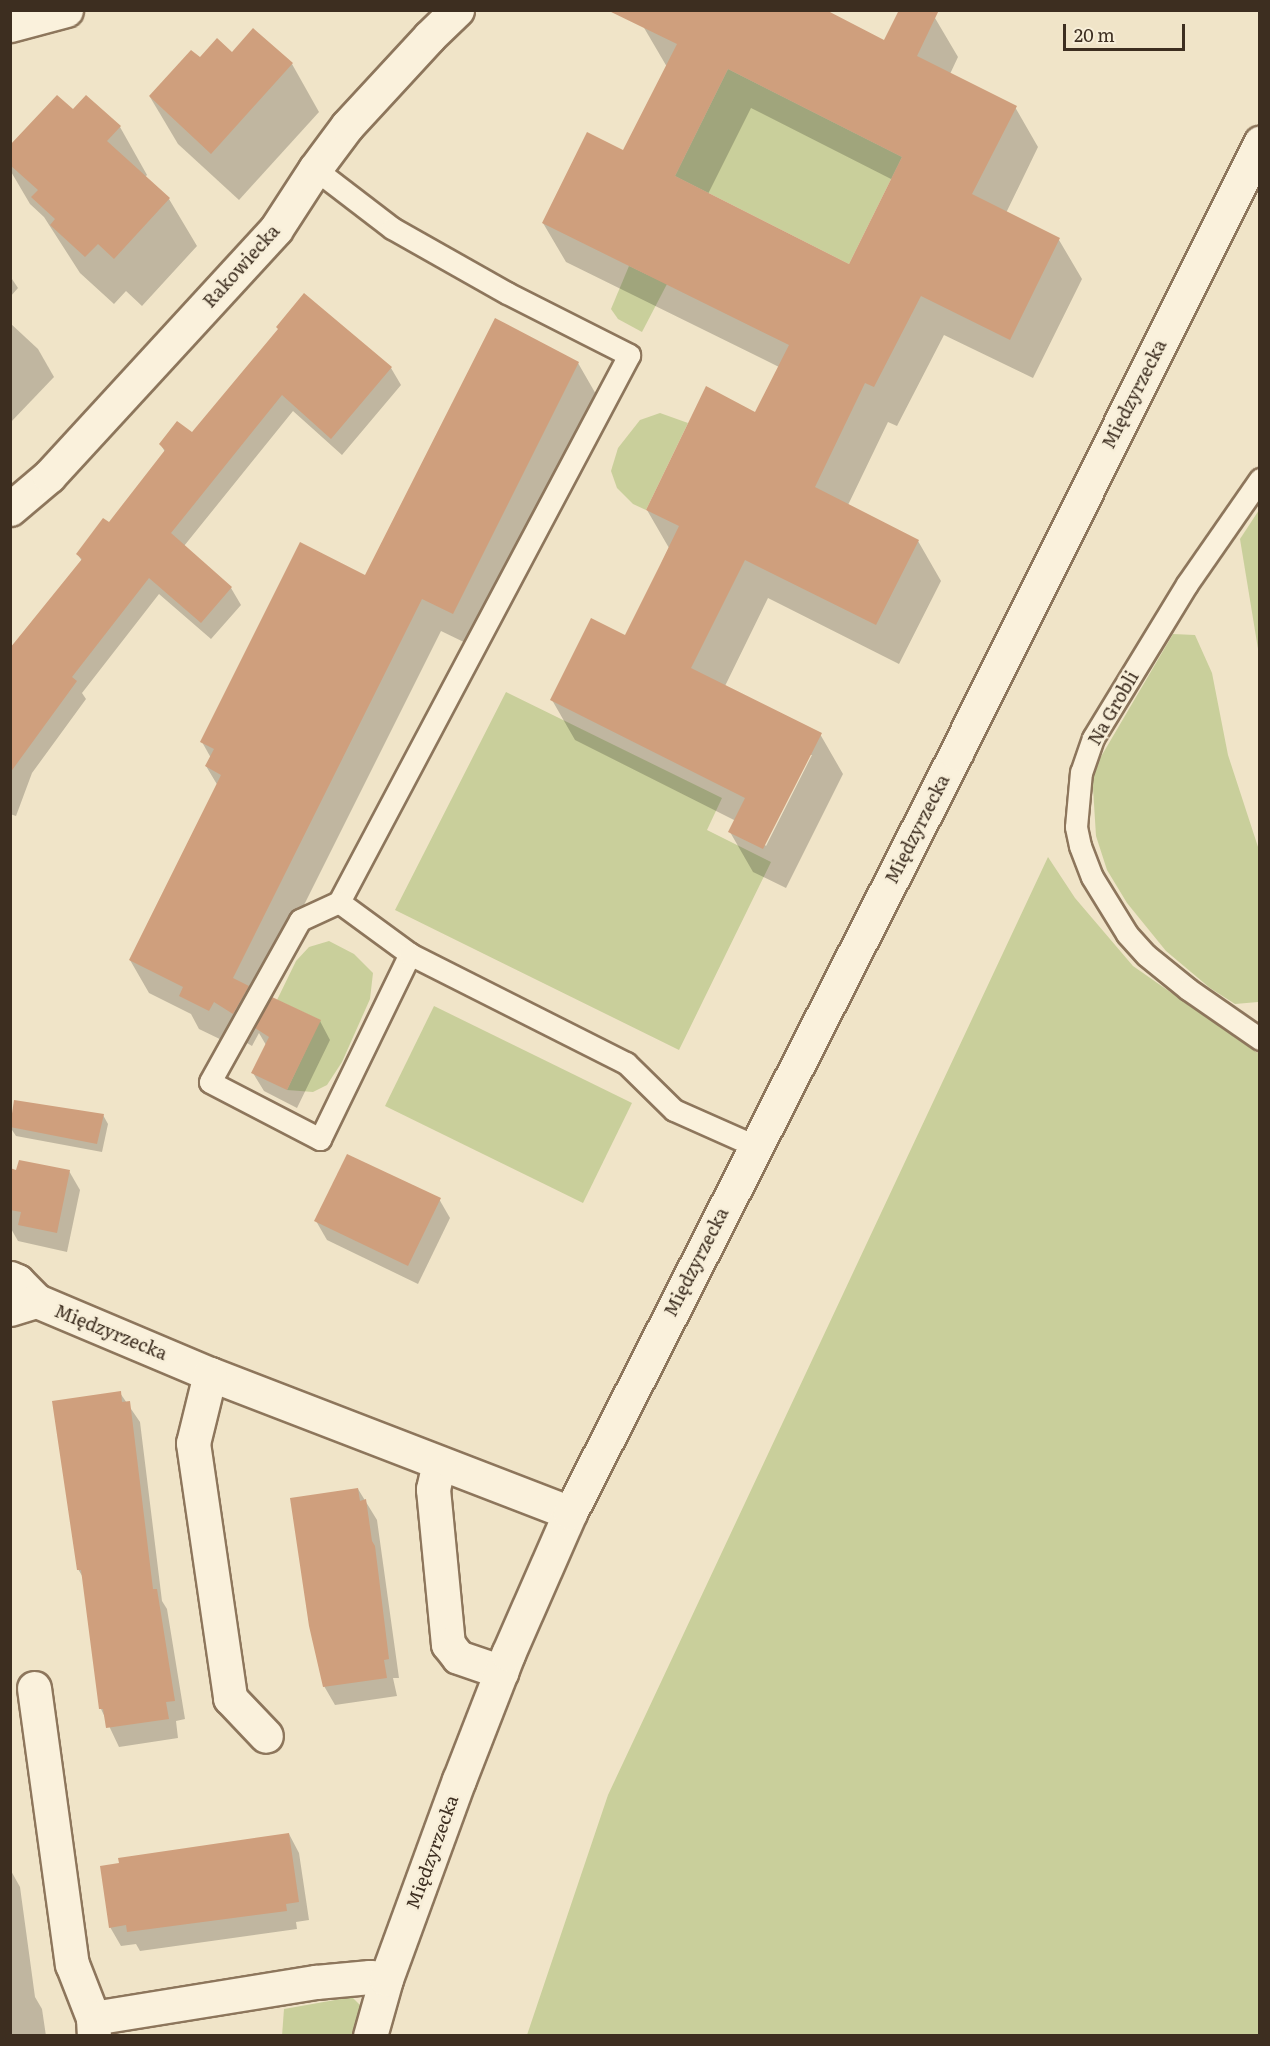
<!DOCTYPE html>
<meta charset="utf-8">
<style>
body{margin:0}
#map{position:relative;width:1270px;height:2046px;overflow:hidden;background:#f0e4c8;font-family:Literata,serif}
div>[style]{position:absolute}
.green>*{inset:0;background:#c9cf9b}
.shadow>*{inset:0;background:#0003}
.building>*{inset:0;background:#cf9f7d}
.roads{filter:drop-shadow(2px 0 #8d765c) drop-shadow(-2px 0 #8d765c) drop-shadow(0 2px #8d765c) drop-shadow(0 -2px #8d765c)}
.service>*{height:21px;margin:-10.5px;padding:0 10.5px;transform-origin:10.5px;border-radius:10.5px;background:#faf1dc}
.minor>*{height:33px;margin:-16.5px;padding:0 16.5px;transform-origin:16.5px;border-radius:16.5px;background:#faf1dc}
.tertiary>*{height:33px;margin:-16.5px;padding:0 16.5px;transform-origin:16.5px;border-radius:16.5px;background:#faf1dc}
span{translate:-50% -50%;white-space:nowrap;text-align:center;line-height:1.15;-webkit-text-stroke:4.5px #f7eed8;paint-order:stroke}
.street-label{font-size:18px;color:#3d2e20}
.frame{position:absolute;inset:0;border:12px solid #3d2e20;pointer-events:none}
.scale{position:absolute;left:1063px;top:24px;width:122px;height:27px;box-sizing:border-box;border:3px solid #3d2e20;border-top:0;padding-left:8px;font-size:18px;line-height:21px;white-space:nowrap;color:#3d2e20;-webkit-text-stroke:4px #f7eed8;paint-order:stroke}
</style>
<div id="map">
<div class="green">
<div style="clip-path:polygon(728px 69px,902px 157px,849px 264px,675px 176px)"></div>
<div style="clip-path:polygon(629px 266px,667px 284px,642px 332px,618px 319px,611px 309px)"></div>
<div style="clip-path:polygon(660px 413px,688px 423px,646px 510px,633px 504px,617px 488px,611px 471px,618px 448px,640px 420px)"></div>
<div style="clip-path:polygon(1259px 510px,1260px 511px,1259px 655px,1240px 539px)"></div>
<div style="clip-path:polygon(1173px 634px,1195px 635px,1212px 673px,1228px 755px,1259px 850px,1258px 1002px,1235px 1004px,1210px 988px,1166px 951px,1127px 903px,1107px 870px,1096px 836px,1092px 772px)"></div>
<div style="clip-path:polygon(506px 692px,722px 798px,707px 830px,771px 862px,679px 1050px,395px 910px)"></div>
<div style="clip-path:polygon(1048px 857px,1075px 898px,1133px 966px,1259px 1054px,1259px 2035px,527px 2035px,608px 1795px)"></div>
<div style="clip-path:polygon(329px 941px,354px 954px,373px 973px,370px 999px,342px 1062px,327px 1085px,313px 1092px,287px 1090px,320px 1020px,277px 1000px,296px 961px,309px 947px)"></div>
<div style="clip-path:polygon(434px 1006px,632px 1103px,583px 1203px,385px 1106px)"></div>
<div style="clip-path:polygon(352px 1997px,362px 2007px,353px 2035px,282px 2036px,284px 2009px)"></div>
</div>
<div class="shadow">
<div style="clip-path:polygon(evenodd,935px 18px,958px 57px,950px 74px,1015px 107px,1038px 147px,1006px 213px,1059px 240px,1082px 279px,1033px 378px,944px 335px,897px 426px,888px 422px,848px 505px,918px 541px,941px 581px,899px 664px,768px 598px,725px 686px,820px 734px,843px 774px,786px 888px,753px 872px,730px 832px,736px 821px,575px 740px,552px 700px,626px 637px,669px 548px,647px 510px,756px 414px,779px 367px,566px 262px,543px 223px,624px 152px,667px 67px,643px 26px,885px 42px,935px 18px,751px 108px,893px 180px,850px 266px,708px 194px,751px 108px,935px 18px,809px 755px,812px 755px,766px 846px,764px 844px,809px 755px)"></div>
<div style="clip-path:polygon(232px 54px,292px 64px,319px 112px,239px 200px,178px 144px,150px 97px,200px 59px)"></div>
<div style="clip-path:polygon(73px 111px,120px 127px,147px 175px,145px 177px,169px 199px,197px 246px,142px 306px,126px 291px,114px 304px,80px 273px,44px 217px,30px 204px,10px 170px,10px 148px)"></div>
<div style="clip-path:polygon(10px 276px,18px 288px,10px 297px)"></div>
<div style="clip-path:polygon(10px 323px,38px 349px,54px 377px,10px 423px)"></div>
<div style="clip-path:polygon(279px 330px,391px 368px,401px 385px,342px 455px,293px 411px,184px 546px,231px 588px,241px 605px,211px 639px,159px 594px,82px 693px,86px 699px,32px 773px,16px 816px,10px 814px,10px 652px,82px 561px,78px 555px,109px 524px,165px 452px,161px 445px,192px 434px)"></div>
<div style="clip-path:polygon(578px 363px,597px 396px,472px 646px,441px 631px,256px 1001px,264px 1015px,320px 1021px,330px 1040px,297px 1108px,264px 1091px,253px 1073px,266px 1045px,259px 1033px,252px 1046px,232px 1034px,228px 1043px,199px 1029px,191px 1014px,149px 993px,130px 960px,218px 786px,206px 766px,211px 758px,202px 742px)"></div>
<div style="clip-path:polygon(103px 1115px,108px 1124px,102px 1152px,16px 1136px,10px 1127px)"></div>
<div style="clip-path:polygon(69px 1171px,80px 1190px,67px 1252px,18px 1241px,10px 1227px,10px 1208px)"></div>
<div style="clip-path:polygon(439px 1199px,450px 1218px,418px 1284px,327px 1240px,316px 1221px)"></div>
<div style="clip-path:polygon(120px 1393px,140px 1422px,162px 1601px,167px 1609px,185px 1719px,176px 1721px,178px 1738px,119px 1747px,101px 1709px,84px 1579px,78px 1569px)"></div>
<div style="clip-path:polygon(358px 1489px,377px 1520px,399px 1678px,393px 1678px,397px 1696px,335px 1705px,324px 1686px)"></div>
<div style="clip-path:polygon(289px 1834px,299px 1853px,309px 1920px,296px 1922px,297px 1929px,140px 1951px,136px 1944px,121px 1946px,110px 1927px)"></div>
<div style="clip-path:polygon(10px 1869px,20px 1887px,35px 1997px,42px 2009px,46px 2036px,10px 2036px)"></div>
</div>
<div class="building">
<div style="clip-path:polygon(evenodd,607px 10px,826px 10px,884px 40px,899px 10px,939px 10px,917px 56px,1017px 106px,972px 194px,1060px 238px,1010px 340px,921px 296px,874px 387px,865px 383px,815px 487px,919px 540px,876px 625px,745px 560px,691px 668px,822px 733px,763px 849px,728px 832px,745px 798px,550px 700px,591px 618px,625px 635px,660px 565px,679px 526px,646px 510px,706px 386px,755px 412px,789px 345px,542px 223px,587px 132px,623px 150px,677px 44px,607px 10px,728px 69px,902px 157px,849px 264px,675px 176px,728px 69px)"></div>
<div style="clip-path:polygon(253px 28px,293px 63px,211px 154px,149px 96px,191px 50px,200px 57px,217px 38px,232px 52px)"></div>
<div style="clip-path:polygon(57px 95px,73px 109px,86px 95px,121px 126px,107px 141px,170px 198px,114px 259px,98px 244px,85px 257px,50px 225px,55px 219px,31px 197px,38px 190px,10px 165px,10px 145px)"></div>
<div style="clip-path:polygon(304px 293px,392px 367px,331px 439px,282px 395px,171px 533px,232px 587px,201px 623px,149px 578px,72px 677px,77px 681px,10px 773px,10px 648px,82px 559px,76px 554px,103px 518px,109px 522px,165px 450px,159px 444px,177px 421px,192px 432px,278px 329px,276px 327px)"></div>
<div style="clip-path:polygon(495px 318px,579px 362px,453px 614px,422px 599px,233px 978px,249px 986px,233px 1014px,214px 1002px,209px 1011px,179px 996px,183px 987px,129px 960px,221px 775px,205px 766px,214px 749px,200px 742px,300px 542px,365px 575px)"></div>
<div style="clip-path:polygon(272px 997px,321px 1020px,287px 1090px,251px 1073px,269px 1037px,255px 1028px)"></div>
<div style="clip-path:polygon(14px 1100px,104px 1114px,97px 1144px,10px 1127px)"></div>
<div style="clip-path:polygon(347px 1154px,441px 1198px,408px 1266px,314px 1221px)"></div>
<div style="clip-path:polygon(19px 1160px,70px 1170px,57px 1233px,18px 1225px,21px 1212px,10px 1210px,10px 1168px,16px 1170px)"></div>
<div style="clip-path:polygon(121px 1391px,122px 1402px,130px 1401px,153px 1589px,157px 1589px,175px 1701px,166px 1702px,169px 1719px,106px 1728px,103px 1709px,99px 1709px,81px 1570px,77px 1570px,52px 1401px)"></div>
<div style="clip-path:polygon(358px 1488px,360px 1501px,366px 1499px,372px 1541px,375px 1546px,389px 1659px,384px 1660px,387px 1678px,323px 1687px,309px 1626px,290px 1498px)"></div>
<div style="clip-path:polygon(289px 1833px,299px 1902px,286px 1904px,287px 1911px,127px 1932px,126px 1925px,109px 1928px,100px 1866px,119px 1863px,118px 1858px)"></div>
</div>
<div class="roads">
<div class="service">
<div style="left:315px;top:169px;width:97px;rotate:37.5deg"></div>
<div style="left:392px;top:228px;width:132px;rotate:29.5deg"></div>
<div style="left:507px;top:293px;width:137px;rotate:26.9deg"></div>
<div style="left:629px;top:355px;width:619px;rotate:117.93deg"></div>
<div style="left:339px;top:902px;width:43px;rotate:155.2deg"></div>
<div style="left:300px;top:920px;width:185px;rotate:119.1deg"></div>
<div style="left:210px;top:1082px;width:124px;rotate:27.4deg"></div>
<div style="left:320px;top:1139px;width:206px;rotate:-64.1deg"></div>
<div style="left:410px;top:954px;width:88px;rotate:-143.8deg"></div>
<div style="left:1260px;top:479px;width:128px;rotate:124.8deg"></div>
<div style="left:1187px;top:584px;width:180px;rotate:121.4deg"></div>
<div style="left:1093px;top:738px;width:36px;rotate:109deg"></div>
<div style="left:1081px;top:772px;width:55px;rotate:95.2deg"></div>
<div style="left:1076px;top:827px;width:19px;rotate:78deg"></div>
<div style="left:1080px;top:846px;width:33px;rotate:69deg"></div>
<div style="left:1092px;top:877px;width:67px;rotate:58.4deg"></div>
<div style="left:1127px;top:934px;width:28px;rotate:48deg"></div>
<div style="left:1146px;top:955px;width:54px;rotate:39deg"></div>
<div style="left:1188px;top:989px;width:88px;rotate:34.8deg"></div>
<div style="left:410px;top:954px;width:242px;rotate:26.8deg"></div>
<div style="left:626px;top:1063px;width:67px;rotate:44.4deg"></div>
<div style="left:674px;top:1110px;width:89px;rotate:24deg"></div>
</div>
<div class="minor">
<div style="left:10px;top:25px;width:58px;rotate:-15deg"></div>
<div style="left:10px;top:509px;width:51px;rotate:-40.2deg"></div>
<div style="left:49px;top:476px;width:335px;rotate:-47.4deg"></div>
<div style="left:276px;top:229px;width:72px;rotate:-57deg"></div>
<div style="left:315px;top:169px;width:54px;rotate:-53.3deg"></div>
<div style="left:347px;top:126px;width:121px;rotate:-47.3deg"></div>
<div style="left:429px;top:37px;width:39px;rotate:-44deg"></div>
<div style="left:10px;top:1278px;width:8px;rotate:23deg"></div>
<div style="left:17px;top:1281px;width:28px;rotate:45deg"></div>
<div style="left:10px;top:1309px;width:28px;rotate:-17deg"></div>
<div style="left:37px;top:1301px;width:188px;rotate:22.9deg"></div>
<div style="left:210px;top:1374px;width:386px;rotate:21.1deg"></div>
<div style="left:210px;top:1374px;width:71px;rotate:103.8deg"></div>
<div style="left:193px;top:1443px;width:258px;rotate:81.7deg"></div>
<div style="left:230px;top:1698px;width:52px;rotate:46.5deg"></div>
<div style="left:439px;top:1463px;width:27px;rotate:103deg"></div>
<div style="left:433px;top:1489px;width:156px;rotate:84.5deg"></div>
<div style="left:448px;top:1644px;width:16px;rotate:52deg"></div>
<div style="left:458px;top:1657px;width:46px;rotate:18.8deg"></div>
<div style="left:34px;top:1688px;width:279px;rotate:82.2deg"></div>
<div style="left:72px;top:1964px;width:58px;rotate:68.7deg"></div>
<div style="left:93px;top:2018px;width:18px;rotate:87deg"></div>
<div style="left:93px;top:2018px;width:226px;rotate:-9.2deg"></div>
<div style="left:316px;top:1982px;width:54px;rotate:-5.3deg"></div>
<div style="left:370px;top:1977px;width:16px;rotate:7deg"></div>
</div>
<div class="tertiary">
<div style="left:370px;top:2036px;width:59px;rotate:-74.3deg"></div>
<div style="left:386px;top:1979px;width:212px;rotate:-69.9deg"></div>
<div style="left:459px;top:1780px;width:135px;rotate:-68.7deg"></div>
<div style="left:508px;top:1654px;width:154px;rotate:-66.3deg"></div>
<div style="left:570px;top:1513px;width:852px;rotate:-63.07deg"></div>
<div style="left:956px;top:753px;width:682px;rotate:-63.51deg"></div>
</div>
</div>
<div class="street-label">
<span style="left:241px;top:266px;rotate:-48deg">Rakowiecka</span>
<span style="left:1134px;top:394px;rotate:-63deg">Międzyrzecka</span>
<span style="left:1113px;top:708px;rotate:-60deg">Na Grobli</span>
<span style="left:917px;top:829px;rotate:-63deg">Międzyrzecka</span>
<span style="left:696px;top:1262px;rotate:-63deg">Międzyrzecka</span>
<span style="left:111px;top:1332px;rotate:22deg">Międzyrzecka</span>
<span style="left:432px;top:1852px;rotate:-70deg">Międzyrzecka</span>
</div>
<div class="frame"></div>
<div class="scale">20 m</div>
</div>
